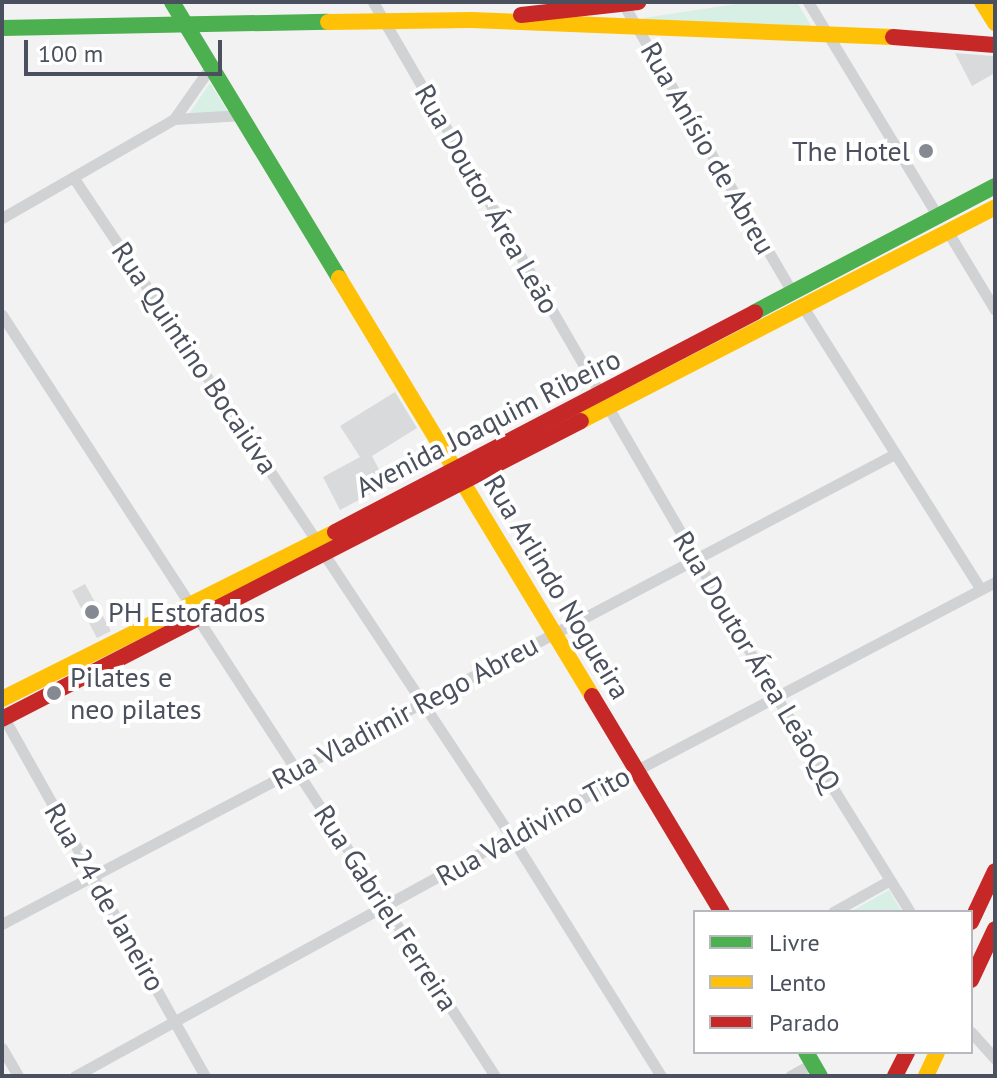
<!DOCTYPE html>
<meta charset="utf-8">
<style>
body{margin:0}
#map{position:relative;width:997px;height:1078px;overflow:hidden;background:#f2f2f2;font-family:"PT Sans",sans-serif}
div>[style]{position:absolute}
.green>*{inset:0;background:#d8efe5}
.building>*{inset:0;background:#d9dadc}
.street>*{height:11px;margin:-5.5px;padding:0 5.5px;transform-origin:5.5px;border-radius:5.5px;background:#d0d2d4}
.fast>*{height:16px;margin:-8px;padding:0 8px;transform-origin:8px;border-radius:8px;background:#4caf50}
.slow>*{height:16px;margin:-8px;padding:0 8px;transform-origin:8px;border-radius:8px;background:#ffc107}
.jam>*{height:16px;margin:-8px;padding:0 8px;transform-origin:8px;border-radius:8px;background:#c62828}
.dots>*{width:22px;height:22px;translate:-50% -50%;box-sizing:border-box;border:4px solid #fff;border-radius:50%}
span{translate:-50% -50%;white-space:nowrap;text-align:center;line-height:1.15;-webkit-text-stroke:8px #fff;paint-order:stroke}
.street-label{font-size:28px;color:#4a505d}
.poi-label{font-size:28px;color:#4a505d}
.right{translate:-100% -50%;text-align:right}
.left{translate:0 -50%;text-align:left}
.frame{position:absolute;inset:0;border:4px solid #4a505d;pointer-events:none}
.legend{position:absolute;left:693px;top:910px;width:280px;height:144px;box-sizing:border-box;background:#fff;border:2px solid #b7b9be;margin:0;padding:10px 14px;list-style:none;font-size:24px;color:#4a505d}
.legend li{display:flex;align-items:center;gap:16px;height:40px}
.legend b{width:40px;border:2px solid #b7b9be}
.scale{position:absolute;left:24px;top:40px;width:198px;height:36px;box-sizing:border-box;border:4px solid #4a505d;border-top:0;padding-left:10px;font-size:24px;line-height:28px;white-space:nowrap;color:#4a505d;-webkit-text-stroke:6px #fff;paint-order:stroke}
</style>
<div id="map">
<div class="green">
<div style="clip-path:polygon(749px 2px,797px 2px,813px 29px,645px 25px,643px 18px)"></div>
<div style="clip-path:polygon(210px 83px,228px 112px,218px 123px,182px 124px)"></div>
<div style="clip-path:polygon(889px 890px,902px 912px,855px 912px,854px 910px)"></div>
</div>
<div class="building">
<div style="clip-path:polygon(955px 53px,993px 56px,995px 73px,972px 86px)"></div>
<div style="clip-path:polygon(395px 392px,417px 428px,372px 456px,387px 485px,340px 510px,323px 477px,360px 457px,340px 426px)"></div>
<div style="clip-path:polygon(85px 584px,111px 631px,97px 638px,72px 591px)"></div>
</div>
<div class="street">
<div style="left:373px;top:2px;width:801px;rotate:59.88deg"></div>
<div style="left:775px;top:695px;width:256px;rotate:58.1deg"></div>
<div style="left:622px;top:2px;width:338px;rotate:59.6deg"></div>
<div style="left:808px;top:2px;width:251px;rotate:58.8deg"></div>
<div style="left:174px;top:119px;width:69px;rotate:-3.3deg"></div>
<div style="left:73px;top:177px;width:435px;rotate:56.2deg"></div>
<div style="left:2px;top:218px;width:198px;rotate:-29.9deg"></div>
<div style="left:174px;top:119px;width:66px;rotate:-54.9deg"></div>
<div style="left:948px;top:232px;width:91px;rotate:58.9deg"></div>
<div style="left:803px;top:307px;width:331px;rotate:57.8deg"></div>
<div style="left:2px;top:315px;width:345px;rotate:57deg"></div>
<div style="left:324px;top:554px;width:338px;rotate:56.5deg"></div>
<div style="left:511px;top:836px;width:283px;rotate:58deg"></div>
<div style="left:198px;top:619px;width:545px;rotate:56.98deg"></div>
<div style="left:4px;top:718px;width:411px;rotate:60.7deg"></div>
<div style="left:833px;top:912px;width:65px;rotate:-29.3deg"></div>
<div style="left:2px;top:924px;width:1007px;rotate:-27.76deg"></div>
<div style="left:971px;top:1032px;width:36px;rotate:48deg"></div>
<div style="left:2px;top:1048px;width:32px;rotate:60deg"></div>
<div style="left:75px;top:1076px;width:498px;rotate:-28.8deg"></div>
<div style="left:511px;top:836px;width:547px;rotate:-27.69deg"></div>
<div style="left:790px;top:1076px;width:26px;rotate:-29deg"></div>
</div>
<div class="fast">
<div style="left:172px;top:2px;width:323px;rotate:58.8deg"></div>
<div style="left:2px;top:28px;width:326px;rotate:-1.1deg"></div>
<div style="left:755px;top:312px;width:271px;rotate:-27.7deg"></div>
<div style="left:806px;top:1052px;width:28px;rotate:60deg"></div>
</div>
<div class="slow">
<div style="left:982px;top:2px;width:25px;rotate:58deg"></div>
<div style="left:328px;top:22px;width:143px;rotate:-0.8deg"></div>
<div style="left:471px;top:20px;width:422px;rotate:2.3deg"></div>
<div style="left:339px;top:278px;width:489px;rotate:58.8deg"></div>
<div style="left:581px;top:421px;width:466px;rotate:-27.3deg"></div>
<div style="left:2px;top:699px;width:373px;rotate:-26.6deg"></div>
<div style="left:926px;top:1076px;width:26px;rotate:-65deg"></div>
</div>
<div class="jam">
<div style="left:521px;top:15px;width:118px;rotate:-6.3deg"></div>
<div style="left:893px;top:37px;width:102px;rotate:4.5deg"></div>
<div style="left:335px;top:532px;width:474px;rotate:-27.6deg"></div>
<div style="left:592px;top:696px;width:252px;rotate:59deg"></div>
<div style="left:2px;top:719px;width:651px;rotate:-27.23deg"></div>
<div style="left:971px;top:922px;width:56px;rotate:-64.8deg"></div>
<div style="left:971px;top:980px;width:56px;rotate:-64.8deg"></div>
<div style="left:895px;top:1076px;width:27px;rotate:-63deg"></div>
</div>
<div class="dots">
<div style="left:926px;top:151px;background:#858991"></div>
<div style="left:92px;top:612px;background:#858991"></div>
<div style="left:54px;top:693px;background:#858991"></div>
</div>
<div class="street-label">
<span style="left:708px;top:148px;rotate:60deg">Rua Anísio de Abreu</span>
<span style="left:487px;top:199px;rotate:60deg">Rua Doutor Área Leão</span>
<span style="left:195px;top:358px;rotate:56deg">Rua Quintino Bocaiúva</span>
<span style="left:488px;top:423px;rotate:-27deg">Avenida Joaquim Ribeiro</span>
<span style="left:557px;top:587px;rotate:59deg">Rua Arlindo Nogueira</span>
<span style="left:757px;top:661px;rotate:59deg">Rua Doutor Área LeãoQQ</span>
<span style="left:405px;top:712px;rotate:-28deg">Rua Vladimir Rego Abreu</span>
<span style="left:533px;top:826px;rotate:-29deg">Rua Valdivino Tito</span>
<span style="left:105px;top:897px;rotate:60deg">Rua 24 de Janeiro</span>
<span style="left:386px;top:908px;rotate:57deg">Rua Gabriel Ferreira</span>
</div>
<div class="poi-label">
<span class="right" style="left:910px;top:151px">The Hotel</span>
<span class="left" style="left:108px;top:612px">PH Estofados</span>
<span class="left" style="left:70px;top:693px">Pilates e<br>neo pilates</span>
</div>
<div class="frame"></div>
<ul class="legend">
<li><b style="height:10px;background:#4caf50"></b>Livre</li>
<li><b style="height:10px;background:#ffc107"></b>Lento</li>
<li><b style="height:10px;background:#c62828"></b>Parado</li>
</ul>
<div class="scale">100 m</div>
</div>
